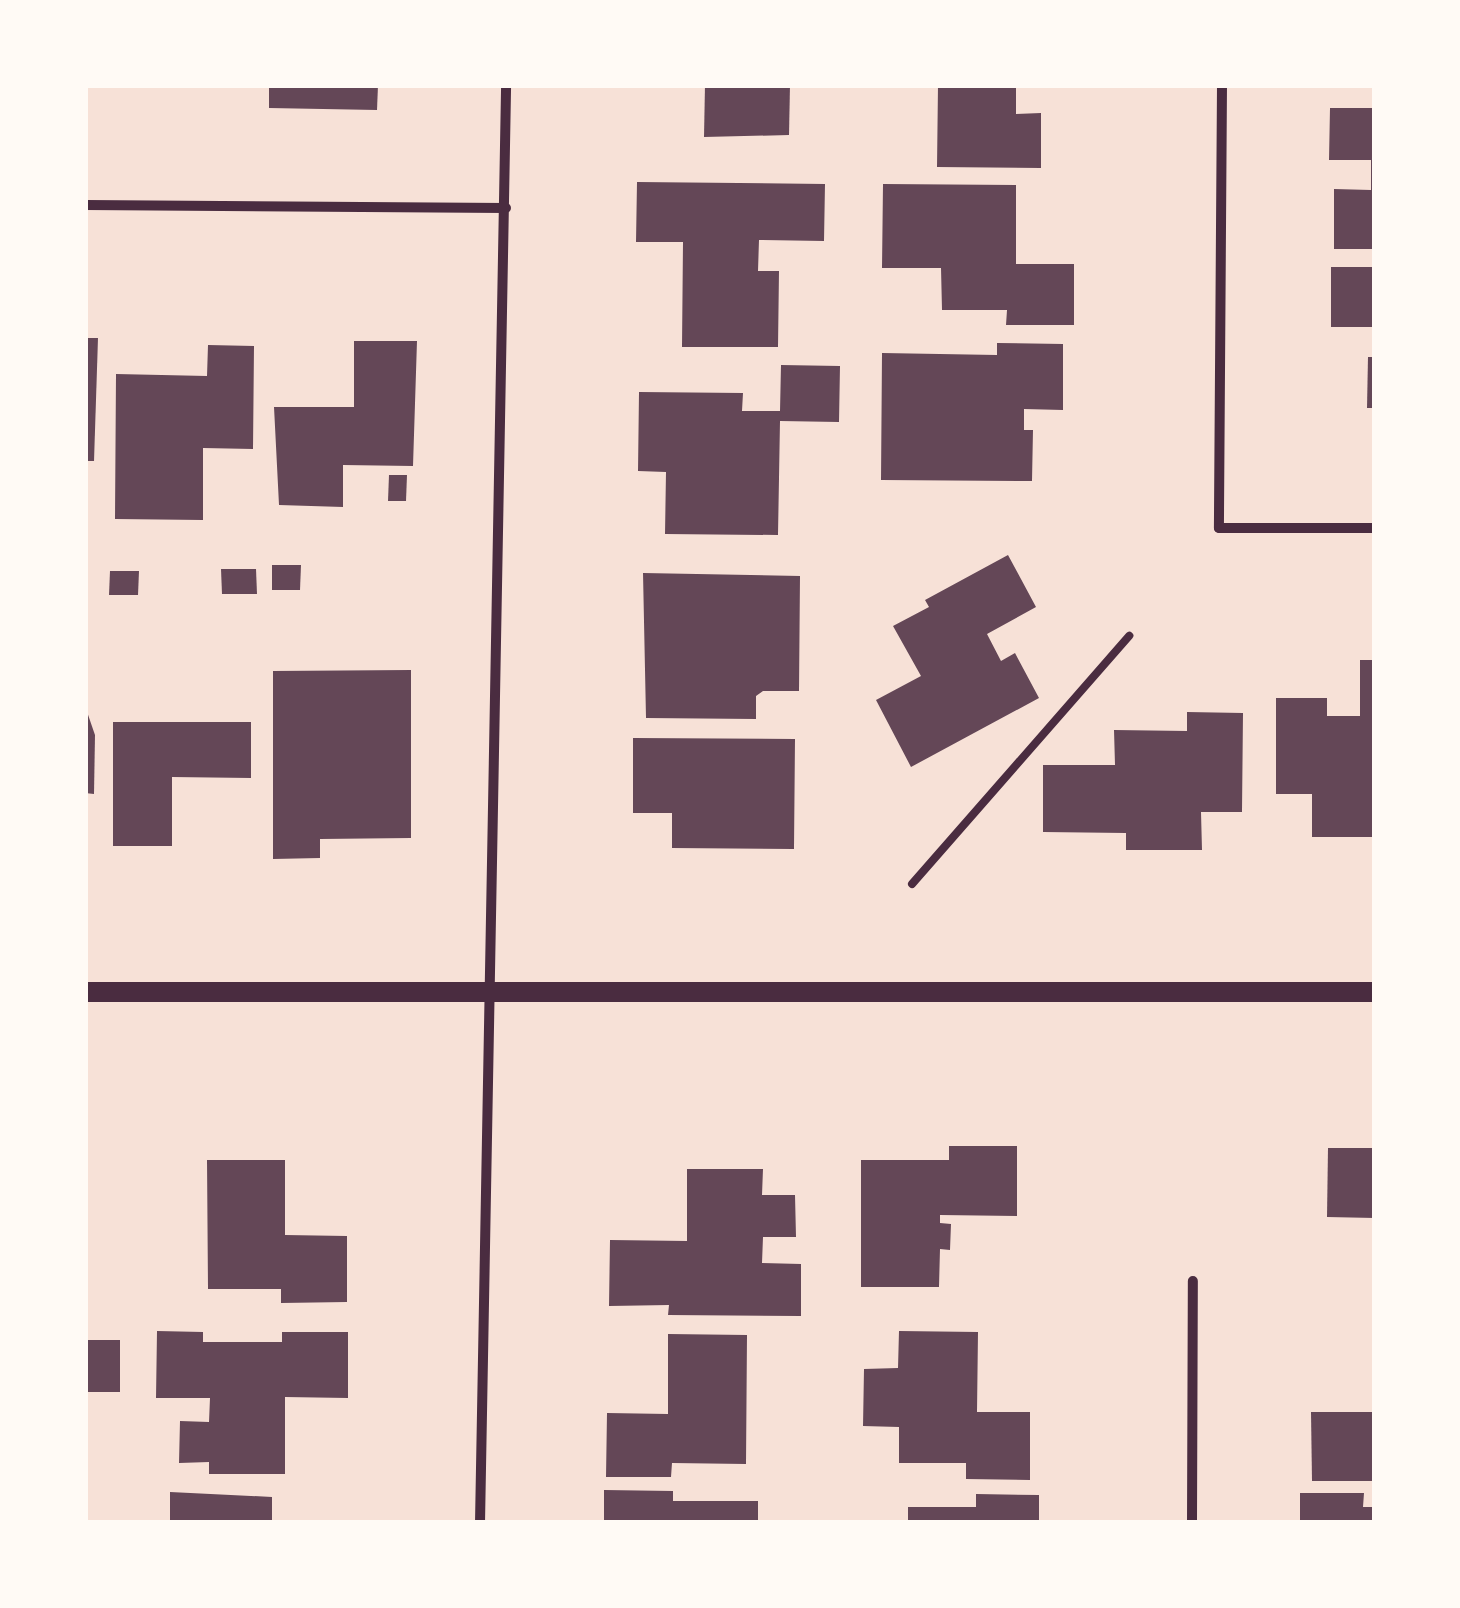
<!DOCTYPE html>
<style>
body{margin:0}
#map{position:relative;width:1460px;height:1608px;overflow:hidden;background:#f7e1d7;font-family:Commissioner,sans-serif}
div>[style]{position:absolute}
.building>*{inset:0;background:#644757}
.service>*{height:8px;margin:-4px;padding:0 4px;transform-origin:4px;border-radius:4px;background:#4a2c40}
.minor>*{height:10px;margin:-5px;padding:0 5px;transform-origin:5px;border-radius:5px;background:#4a2c40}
.secondary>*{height:20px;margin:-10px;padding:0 10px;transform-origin:10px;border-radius:10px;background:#4a2c40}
span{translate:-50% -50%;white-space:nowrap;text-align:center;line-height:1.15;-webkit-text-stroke:8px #fffaf5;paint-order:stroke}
.frame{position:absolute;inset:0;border:88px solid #fffaf5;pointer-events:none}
</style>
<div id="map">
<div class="building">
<div style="clip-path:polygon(269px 85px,378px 85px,377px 110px,269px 108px)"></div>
<div style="clip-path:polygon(705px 85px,790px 85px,789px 135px,704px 137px)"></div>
<div style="clip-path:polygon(938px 85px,1016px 85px,1016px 114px,1041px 113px,1041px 168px,937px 167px)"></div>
<div style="clip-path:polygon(1330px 108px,1375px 108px,1375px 249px,1334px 249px,1334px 189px,1371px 190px,1371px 160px,1329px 160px)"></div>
<div style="clip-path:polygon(637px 182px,825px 184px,824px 241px,759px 240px,758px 271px,779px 271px,778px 347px,682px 347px,683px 242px,636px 242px)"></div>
<div style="clip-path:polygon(883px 184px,1016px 185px,1016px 264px,1074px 264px,1074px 325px,1006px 325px,1007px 310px,942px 310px,941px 268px,882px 268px)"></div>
<div style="clip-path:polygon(1331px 267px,1375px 267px,1375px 327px,1331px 327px)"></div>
<div style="clip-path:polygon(85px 338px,98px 338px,94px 461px,85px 461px)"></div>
<div style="clip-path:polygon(354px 341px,417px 341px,413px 466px,343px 465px,343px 507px,279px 505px,274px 407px,354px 407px)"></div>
<div style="clip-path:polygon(997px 343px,1063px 344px,1063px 410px,1024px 409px,1024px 430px,1033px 430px,1032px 481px,881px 480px,882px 353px,997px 355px)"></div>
<div style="clip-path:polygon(208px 345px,254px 346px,253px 449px,203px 448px,203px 520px,115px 519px,116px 374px,207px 376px)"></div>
<div style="clip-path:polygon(1368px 357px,1375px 357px,1375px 408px,1367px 408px)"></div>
<div style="clip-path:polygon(781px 365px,840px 366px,839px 422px,780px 421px,778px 535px,665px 534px,666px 472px,638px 471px,639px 392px,743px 393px,742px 411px,780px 411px)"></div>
<div style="clip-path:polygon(389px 475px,407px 475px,406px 501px,388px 501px)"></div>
<div style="clip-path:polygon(1008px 555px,1036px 607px,987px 634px,1001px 661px,1015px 653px,1039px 698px,911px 767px,876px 700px,921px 676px,893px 626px,929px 607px,925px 600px)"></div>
<div style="clip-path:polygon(272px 565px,301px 565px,300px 590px,272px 590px)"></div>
<div style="clip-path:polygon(221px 569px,256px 569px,257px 594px,222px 594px)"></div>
<div style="clip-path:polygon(110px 571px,139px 571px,138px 595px,109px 595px)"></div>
<div style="clip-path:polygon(643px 573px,800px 576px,799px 691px,763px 691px,756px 696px,756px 719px,646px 718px)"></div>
<div style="clip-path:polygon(1360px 660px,1375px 660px,1375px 837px,1312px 837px,1312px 794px,1276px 794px,1276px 698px,1327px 698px,1327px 716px,1360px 716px)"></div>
<div style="clip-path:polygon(411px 670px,411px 838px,320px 839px,320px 858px,273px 859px,273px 671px)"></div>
<div style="clip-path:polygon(85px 706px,95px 735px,94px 794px,85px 793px)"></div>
<div style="clip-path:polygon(1187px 712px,1243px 713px,1242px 812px,1201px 812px,1202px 850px,1126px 850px,1126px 833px,1043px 832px,1043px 765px,1115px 765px,1114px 730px,1187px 731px)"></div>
<div style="clip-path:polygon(113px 722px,251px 722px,251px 778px,172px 777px,172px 846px,113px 846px)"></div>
<div style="clip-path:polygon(633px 738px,795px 739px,794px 849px,672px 848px,672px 813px,633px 813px)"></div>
<div style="clip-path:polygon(949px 1146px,1017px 1146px,1017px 1216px,940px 1215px,940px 1223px,951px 1224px,950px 1250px,940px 1249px,939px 1287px,861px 1287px,861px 1160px,949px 1160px)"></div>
<div style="clip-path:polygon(1328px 1148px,1375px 1148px,1375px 1218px,1327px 1217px)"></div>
<div style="clip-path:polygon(207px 1160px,285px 1160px,285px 1235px,347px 1236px,347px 1302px,281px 1303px,281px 1289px,208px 1289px)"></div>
<div style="clip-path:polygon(687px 1169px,763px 1169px,762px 1195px,795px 1195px,796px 1237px,763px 1237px,762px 1263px,801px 1264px,801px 1316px,668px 1315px,669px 1305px,609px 1306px,610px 1240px,687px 1241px)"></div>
<div style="clip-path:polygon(157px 1331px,203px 1332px,203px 1342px,282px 1342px,282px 1332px,348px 1332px,348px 1398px,285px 1397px,285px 1474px,209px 1474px,209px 1462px,179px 1463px,180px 1421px,209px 1422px,210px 1398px,156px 1398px)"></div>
<div style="clip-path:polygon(899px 1331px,978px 1332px,977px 1412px,1030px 1412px,1030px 1480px,966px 1479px,966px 1463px,899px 1463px,899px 1427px,863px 1426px,864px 1369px,898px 1368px)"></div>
<div style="clip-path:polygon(668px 1334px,747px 1335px,746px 1464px,672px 1463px,671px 1477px,606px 1477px,607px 1413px,668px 1414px)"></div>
<div style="clip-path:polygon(85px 1340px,120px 1340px,120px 1392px,85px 1392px)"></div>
<div style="clip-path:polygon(1311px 1412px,1375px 1412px,1373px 1481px,1312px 1481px)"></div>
<div style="clip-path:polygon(604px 1490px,673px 1491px,673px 1501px,758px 1501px,758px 1523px,604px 1523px)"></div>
<div style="clip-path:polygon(170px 1492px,272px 1497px,272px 1523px,170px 1523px)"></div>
<div style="clip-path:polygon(1300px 1493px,1364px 1493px,1363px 1507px,1375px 1507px,1375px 1523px,1300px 1523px)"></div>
<div style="clip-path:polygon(976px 1494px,1039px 1495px,1039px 1523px,908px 1523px,908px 1507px,976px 1507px)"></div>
</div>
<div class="service">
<div style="left:912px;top:884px;width:330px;rotate:-48.8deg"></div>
</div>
<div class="minor">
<div style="left:1222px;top:85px;width:443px;rotate:90.4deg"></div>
<div style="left:1219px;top:528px;width:156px"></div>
<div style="left:85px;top:205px;width:421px;rotate:0.4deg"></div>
<div style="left:480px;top:1523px;width:1438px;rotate:-88.96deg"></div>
<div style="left:1192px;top:1523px;width:242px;rotate:-89.8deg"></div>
</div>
<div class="secondary">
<div style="left:85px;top:992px;width:1290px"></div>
</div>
<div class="frame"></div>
</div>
